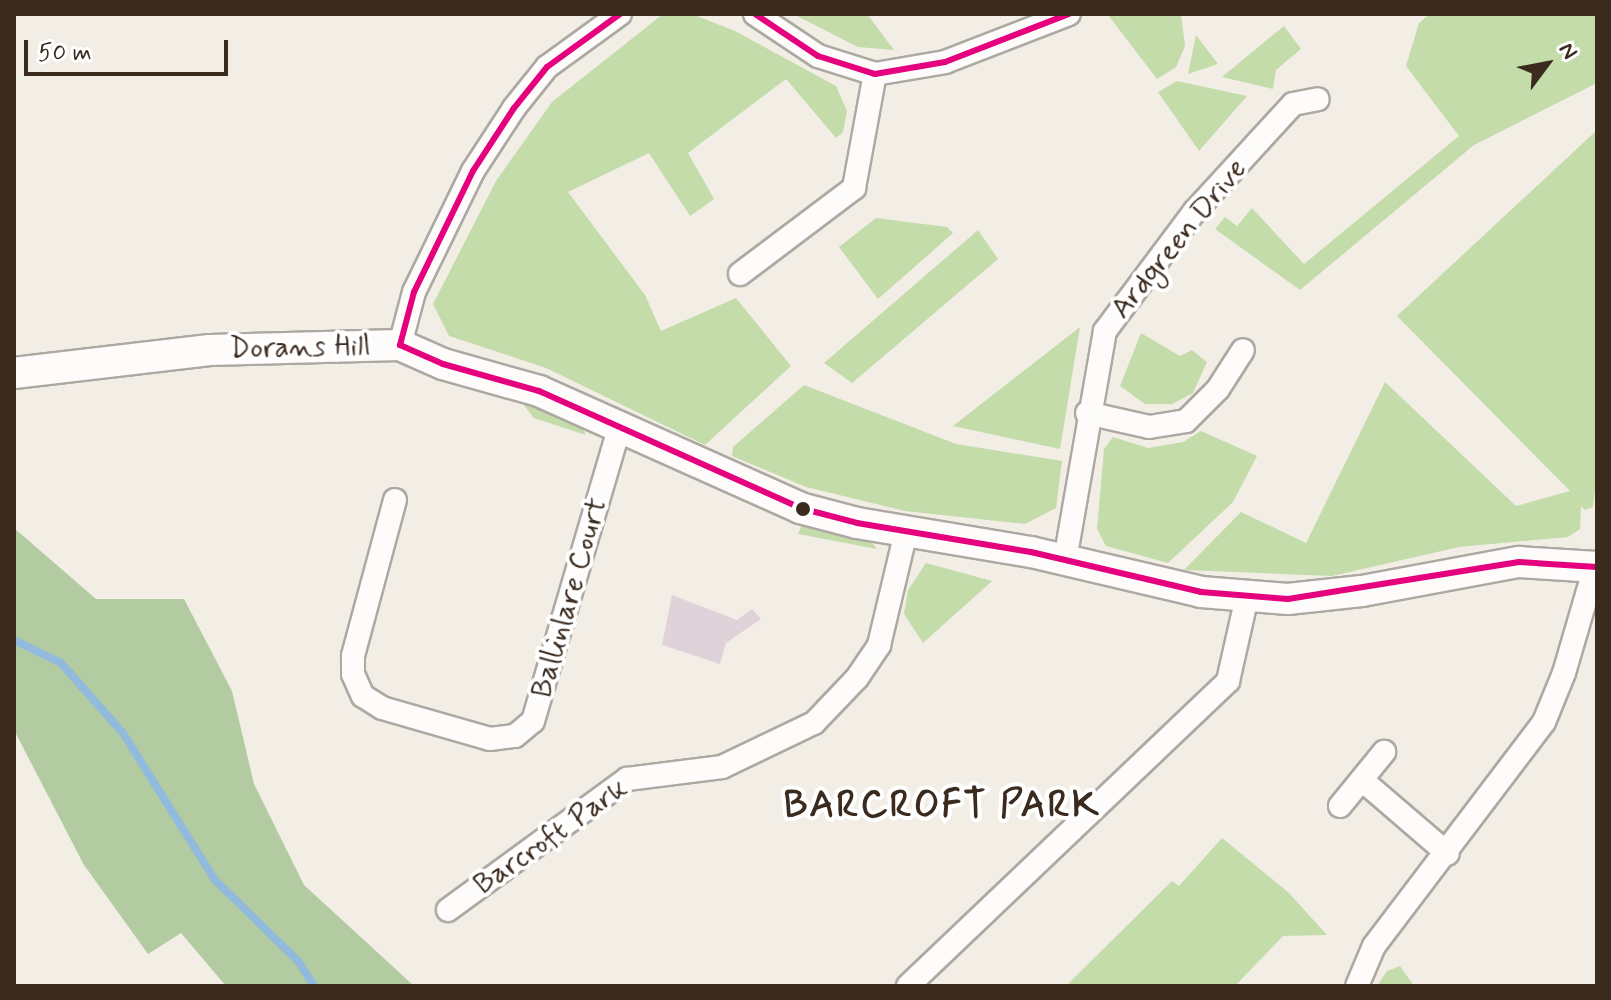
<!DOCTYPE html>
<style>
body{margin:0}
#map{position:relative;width:1611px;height:1000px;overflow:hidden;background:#f2eee6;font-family:Mynerve,sans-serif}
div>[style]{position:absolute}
.industrial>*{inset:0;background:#dfd3d9}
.green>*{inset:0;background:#c4dbaa}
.forest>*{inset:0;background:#b2cba1}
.stream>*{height:8px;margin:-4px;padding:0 4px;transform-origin:4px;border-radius:4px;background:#92badd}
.roads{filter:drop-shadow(2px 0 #ada8a2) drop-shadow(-2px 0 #ada8a2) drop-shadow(0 2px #ada8a2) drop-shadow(0 -2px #ada8a2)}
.street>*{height:22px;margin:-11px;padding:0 11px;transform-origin:11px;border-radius:11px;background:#fdfcfb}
.secondary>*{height:30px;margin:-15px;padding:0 15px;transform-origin:15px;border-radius:15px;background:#fdfcfb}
.bus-1>*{height:6px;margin:-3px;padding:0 3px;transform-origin:3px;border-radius:3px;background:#e5007d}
.dots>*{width:22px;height:22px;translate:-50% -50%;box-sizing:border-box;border:4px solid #fff;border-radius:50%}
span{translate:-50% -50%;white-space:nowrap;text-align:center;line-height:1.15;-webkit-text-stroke:8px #fff;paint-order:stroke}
.street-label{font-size:30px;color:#3b2a1e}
.district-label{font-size:38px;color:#3b2a1e;font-weight:700;letter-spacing:2px}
.frame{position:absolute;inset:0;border:16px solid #3b2a1e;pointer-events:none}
.north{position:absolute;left:1507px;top:24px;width:80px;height:80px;-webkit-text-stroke:6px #fff;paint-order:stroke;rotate:58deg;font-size:22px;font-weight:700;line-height:32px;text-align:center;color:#3b2a1e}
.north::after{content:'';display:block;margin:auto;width:28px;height:36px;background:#3b2a1e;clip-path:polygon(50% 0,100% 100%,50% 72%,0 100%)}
.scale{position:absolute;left:24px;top:40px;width:204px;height:36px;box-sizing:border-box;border:4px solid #3b2a1e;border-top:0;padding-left:10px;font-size:24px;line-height:28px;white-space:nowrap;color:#3b2a1e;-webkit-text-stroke:6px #fff;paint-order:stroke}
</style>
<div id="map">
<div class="industrial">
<div style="clip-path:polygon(672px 595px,737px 620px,752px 609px,761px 619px,726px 643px,720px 664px,662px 645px)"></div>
</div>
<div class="green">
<div style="clip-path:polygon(663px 14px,692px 14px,735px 31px,836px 86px,847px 111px,843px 132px,836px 138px,786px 79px,688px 153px,714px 199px,690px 216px,649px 153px,568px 192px,645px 295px,661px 331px,736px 298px,791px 366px,705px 445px,546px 368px,449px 336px,433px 304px,496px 181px,552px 102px)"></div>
<div style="clip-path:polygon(793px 14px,867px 14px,894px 50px,858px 47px)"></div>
<div style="clip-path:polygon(1181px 14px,1185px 46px,1176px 67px,1157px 79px,1108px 15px)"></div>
<div style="clip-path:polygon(1430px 14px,1597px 14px,1597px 83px,1474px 145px,1300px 290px,1215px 229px,1225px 217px,1237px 226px,1252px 208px,1304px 264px,1459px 136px,1406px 66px,1419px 23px)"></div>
<div style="clip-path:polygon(1284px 26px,1301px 49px,1276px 70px,1273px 89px,1222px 77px)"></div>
<div style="clip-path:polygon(1196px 35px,1218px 64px,1188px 74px)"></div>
<div style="clip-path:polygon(1177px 81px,1247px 96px,1199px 151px,1158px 92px)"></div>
<div style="clip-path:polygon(1597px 130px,1597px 473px,1593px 507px,1585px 510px,1581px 506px,1580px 529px,1568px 537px,1459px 547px,1332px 576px,1184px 570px,1241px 512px,1306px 543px,1385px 382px,1516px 506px,1570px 491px,1397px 316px)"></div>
<div style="clip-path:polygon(876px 218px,947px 227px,953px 233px,878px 299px,839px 247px)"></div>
<div style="clip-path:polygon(978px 230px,998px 259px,852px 383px,824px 363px)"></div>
<div style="clip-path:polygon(1080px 327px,1060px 449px,953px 426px)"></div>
<div style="clip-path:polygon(1141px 333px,1180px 356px,1192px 350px,1207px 362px,1193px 393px,1172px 404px,1145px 404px,1120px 386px)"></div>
<div style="clip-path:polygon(804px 385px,956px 444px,1062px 461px,1056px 508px,1025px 524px,905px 511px,806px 487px,732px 456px,733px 447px)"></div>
<div style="clip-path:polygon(522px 403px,581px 426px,586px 435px,534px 418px)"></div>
<div style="clip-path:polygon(1201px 431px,1257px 456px,1233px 502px,1168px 563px,1106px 546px,1097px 529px,1104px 449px,1113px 437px,1148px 448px,1183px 442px)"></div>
<div style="clip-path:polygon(803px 522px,869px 539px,877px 549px,798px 534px)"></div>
<div style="clip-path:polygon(926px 563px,992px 581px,923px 643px,904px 614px,908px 590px)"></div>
<div style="clip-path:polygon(1222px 838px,1288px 892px,1327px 935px,1283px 936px,1235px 986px,1066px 986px,1172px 881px,1179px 886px)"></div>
<div style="clip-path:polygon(1400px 966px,1414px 986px,1377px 986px,1387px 971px)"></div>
</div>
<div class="forest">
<div style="clip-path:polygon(14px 528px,96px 599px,184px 599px,232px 691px,254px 784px,304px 885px,414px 986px,226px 986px,181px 933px,148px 954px,84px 865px,14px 730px)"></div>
</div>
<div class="stream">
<div style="left:14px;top:640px;width:52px;rotate:26.1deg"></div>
<div style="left:61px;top:663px;width:94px;rotate:48.5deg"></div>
<div style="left:123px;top:733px;width:173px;rotate:58deg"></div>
<div style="left:215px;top:880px;width:116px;rotate:44.3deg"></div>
<div style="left:298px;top:961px;width:30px;rotate:57deg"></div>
</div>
<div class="roads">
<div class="street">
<div style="left:755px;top:14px;width:76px;rotate:33.7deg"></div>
<div style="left:818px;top:56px;width:60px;rotate:17.5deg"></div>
<div style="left:875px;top:74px;width:71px;rotate:-9.7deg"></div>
<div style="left:945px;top:62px;width:133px;rotate:-21.2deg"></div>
<div style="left:740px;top:274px;width:143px;rotate:-37deg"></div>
<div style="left:854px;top:188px;width:116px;rotate:-79.6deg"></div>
<div style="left:400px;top:345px;width:55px;rotate:-75.2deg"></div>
<div style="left:414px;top:292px;width:135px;rotate:-64deg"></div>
<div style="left:473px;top:171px;width:75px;rotate:-56.9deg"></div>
<div style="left:514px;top:108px;width:53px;rotate:-51.2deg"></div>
<div style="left:547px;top:67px;width:90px;rotate:-36deg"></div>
<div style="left:1087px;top:413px;width:64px;rotate:12.7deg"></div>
<div style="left:1149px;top:427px;width:37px;rotate:-9deg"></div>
<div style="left:1186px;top:421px;width:45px;rotate:-45deg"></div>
<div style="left:1218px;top:389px;width:46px;rotate:-57.3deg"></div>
<div style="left:395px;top:500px;width:162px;rotate:105.1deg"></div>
<div style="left:353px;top:656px;width:18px;rotate:90deg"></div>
<div style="left:353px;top:674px;width:24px;rotate:66deg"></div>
<div style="left:363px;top:696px;width:22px;rotate:32deg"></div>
<div style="left:382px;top:708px;width:112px;rotate:16deg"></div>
<div style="left:490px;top:739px;width:25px;rotate:-7deg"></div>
<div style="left:515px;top:736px;width:23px;rotate:-40deg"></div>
<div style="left:533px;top:721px;width:309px;rotate:-73.6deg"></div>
<div style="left:1065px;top:560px;width:232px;rotate:-80.1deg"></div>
<div style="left:1105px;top:331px;width:149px;rotate:-53.2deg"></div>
<div style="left:1194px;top:212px;width:96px;rotate:-47.5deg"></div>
<div style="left:1259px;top:141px;width:50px;rotate:-47.4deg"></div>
<div style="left:1293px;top:104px;width:25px;rotate:-11deg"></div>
<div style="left:1362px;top:780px;width:113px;rotate:40.7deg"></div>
<div style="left:1340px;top:806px;width:70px;rotate:-50.8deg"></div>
<div style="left:448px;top:910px;width:222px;rotate:-36.2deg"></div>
<div style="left:627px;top:779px;width:96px;rotate:-7.2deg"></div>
<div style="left:722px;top:767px;width:102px;rotate:-25.6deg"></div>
<div style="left:814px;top:723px;width:62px;rotate:-46.3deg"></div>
<div style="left:857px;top:678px;width:40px;rotate:-56deg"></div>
<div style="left:879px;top:645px;width:116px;rotate:-76.6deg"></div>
<div style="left:908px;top:986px;width:442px;rotate:-43.6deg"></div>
<div style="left:1228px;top:681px;width:86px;rotate:-77.3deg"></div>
<div style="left:1357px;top:986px;width:43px;rotate:-67deg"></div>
<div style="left:1374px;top:946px;width:281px;rotate:-52.8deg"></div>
<div style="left:1544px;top:722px;width:53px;rotate:-67.8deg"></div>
<div style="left:1564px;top:673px;width:110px;rotate:-73.7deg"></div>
</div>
<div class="secondary">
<div style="left:14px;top:373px;width:197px;rotate:-6.7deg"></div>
<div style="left:210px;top:350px;width:190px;rotate:-1.5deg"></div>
<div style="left:400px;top:345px;width:47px;rotate:23.8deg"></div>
<div style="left:443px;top:364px;width:100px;rotate:15.7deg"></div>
<div style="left:539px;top:391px;width:286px;rotate:24.1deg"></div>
<div style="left:800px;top:508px;width:59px;rotate:14.7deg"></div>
<div style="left:857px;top:523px;width:176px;rotate:9.5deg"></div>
<div style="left:1031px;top:552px;width:175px;rotate:13.2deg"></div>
<div style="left:1201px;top:592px;width:87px;rotate:4.6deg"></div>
<div style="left:1288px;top:599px;width:74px;rotate:-6.2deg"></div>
<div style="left:1362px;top:591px;width:160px;rotate:-10.5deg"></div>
<div style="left:1519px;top:562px;width:78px;rotate:3.7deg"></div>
</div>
</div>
<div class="bus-1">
<div style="left:620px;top:14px;width:90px;rotate:144deg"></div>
<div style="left:547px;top:67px;width:53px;rotate:128.8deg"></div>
<div style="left:514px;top:108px;width:75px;rotate:123.1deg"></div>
<div style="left:473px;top:171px;width:135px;rotate:116deg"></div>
<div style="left:414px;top:292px;width:55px;rotate:104.8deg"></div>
<div style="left:400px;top:345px;width:47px;rotate:23.8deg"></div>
<div style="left:443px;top:364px;width:100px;rotate:15.7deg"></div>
<div style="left:539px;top:391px;width:286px;rotate:24.1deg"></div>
<div style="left:800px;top:508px;width:59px;rotate:14.7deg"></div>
<div style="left:857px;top:523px;width:176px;rotate:9.5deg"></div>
<div style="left:1031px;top:552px;width:175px;rotate:13.2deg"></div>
<div style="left:1201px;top:592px;width:87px;rotate:4.6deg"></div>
<div style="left:1288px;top:599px;width:234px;rotate:-9.1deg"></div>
<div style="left:1519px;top:562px;width:78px;rotate:3.7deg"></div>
<div style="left:755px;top:14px;width:76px;rotate:33.7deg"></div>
<div style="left:818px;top:56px;width:60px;rotate:17.5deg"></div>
<div style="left:875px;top:74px;width:71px;rotate:-9.7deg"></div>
<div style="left:945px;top:62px;width:133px;rotate:-21.2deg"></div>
</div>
<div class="dots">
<div style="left:803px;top:509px;background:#3b2a1e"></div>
</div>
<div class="street-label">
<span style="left:1179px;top:239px;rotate:-51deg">Ardgreen Drive</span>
<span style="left:300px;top:348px;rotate:-1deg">Dorans Hill</span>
<span style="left:570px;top:598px;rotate:-74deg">Ballinlare Court</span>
<span style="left:551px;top:837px;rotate:-35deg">Barcroft Park</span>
</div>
<div class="district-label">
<span style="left:942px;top:806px">BARCROFT PARK</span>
</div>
<div class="frame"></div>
<div class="north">N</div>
<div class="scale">50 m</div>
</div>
